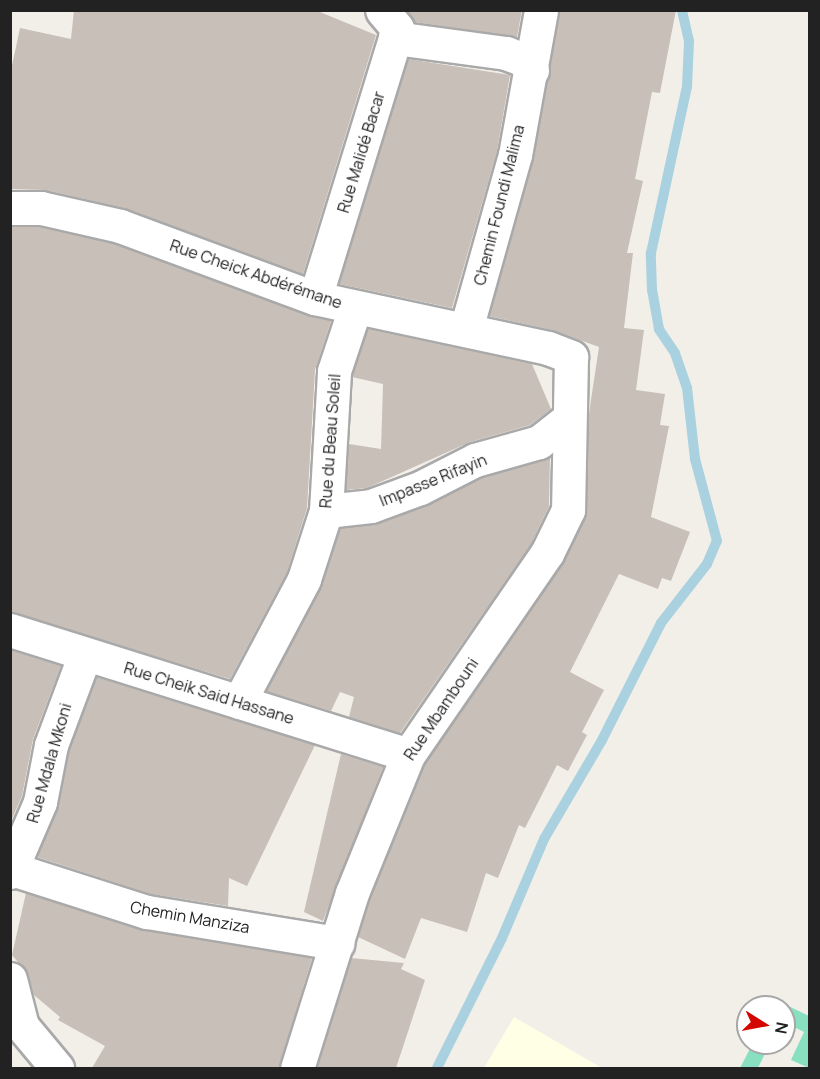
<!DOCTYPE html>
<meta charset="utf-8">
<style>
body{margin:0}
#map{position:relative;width:820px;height:1079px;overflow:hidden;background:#f2efe9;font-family:Manrope,sans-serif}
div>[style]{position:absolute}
.education>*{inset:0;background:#feffe5}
.pitch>*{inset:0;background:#88e0c1}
.stream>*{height:10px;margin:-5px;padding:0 5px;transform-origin:5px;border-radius:5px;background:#aad1df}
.building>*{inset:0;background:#c7bfb8}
.roads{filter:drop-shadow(2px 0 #a9a9a9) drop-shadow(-2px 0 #a9a9a9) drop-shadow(0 2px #a9a9a9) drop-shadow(0 -2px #a9a9a9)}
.minor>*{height:33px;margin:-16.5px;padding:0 16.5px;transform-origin:16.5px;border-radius:16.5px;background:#fff}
span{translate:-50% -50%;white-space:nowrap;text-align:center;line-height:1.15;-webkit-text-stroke:4.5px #fff;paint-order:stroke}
.street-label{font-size:16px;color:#222}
.frame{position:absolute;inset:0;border:12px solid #222;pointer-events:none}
.north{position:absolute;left:736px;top:995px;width:60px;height:60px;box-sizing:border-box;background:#fff;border:2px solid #a7a7a7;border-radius:50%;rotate:101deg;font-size:16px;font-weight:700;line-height:24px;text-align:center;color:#222}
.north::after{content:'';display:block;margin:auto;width:21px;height:27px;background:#d40600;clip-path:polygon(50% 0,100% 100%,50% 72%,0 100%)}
</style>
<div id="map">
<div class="education">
<div style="clip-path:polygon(514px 1017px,602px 1068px,484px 1068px)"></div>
</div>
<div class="pitch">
<div style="clip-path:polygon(774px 999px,809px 1016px,809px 1068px,791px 1060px,804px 1032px,784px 1022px,784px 1007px,770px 1007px)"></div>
<div style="clip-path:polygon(753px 1043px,770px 1043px,758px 1068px,740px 1068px)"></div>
</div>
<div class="stream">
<div style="left:437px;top:1068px;width:145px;rotate:-63.4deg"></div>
<div style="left:502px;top:938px;width:108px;rotate:-67deg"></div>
<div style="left:544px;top:839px;width:115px;rotate:-59.6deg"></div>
<div style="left:602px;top:740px;width:131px;rotate:-63.2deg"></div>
<div style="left:661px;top:623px;width:75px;rotate:-52.1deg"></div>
<div style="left:707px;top:564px;width:25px;rotate:-67deg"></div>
<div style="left:717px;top:541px;width:85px;rotate:-105deg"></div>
<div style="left:695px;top:459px;width:71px;rotate:-96.4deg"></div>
<div style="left:687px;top:388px;width:37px;rotate:-109deg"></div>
<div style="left:675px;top:353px;width:29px;rotate:-124deg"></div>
<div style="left:659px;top:329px;width:40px;rotate:-100deg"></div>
<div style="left:652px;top:290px;width:37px;rotate:-92deg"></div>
<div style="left:651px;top:253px;width:170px;rotate:-77.8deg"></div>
<div style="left:687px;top:87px;width:46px;rotate:-87.5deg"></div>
<div style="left:689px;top:41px;width:32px;rotate:-103deg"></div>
</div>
<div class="building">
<div style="clip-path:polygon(74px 10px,315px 10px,376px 35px,303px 274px,124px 208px,45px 190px,10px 189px,10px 75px,20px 28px,71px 39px)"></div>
<div style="clip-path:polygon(407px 10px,522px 10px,517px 37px,414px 22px)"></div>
<div style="clip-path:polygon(559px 10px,676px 10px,660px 93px,652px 92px,635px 179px,643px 181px,627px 253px,633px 253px,624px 328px,644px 330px,636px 390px,665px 394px,660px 425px,669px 426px,651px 517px,690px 532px,671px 581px,662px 578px,658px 589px,619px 574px,570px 672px,604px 690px,582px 732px,587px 735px,568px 771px,557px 765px,525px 828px,519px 825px,498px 878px,486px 873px,467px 932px,421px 918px,405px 959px,358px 937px,370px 899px,425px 764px,563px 563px,587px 511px,589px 413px,599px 347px,552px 330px,489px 316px,533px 160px)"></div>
<div style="clip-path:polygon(408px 59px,510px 75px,497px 151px,452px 308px,339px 284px)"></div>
<div style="clip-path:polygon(10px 227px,39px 227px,115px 244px,331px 321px,315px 370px,307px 508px,287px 572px,230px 679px,10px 612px)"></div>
<div style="clip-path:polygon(368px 329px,532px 364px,551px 409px,530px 425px,470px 442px,367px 488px,346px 490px,349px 444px,381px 449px,383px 384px,352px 377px)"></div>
<div style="clip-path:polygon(550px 457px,549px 506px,531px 544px,400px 733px,349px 717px,354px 697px,340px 692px,331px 711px,266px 691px,321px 588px,340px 528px,377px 524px,482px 478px)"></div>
<div style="clip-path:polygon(10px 650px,61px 666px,33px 739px,22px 796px,10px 823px)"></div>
<div style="clip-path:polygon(96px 677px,315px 745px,247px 886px,229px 878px,228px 906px,151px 894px,37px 857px,57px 809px,69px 750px)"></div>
<div style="clip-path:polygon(341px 754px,383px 767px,323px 921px,304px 912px)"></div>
<div style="clip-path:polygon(26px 893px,144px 930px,312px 958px,279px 1068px,92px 1068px,105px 1046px,58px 1020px,60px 1017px,34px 995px,28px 974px,12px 955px)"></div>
<div style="clip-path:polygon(351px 958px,404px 963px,401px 969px,425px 980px,396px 1068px,316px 1068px)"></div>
</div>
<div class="roads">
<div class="minor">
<div style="left:395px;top:38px;width:112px;rotate:7.7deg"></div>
<div style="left:506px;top:53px;width:17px;rotate:21deg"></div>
<div style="left:522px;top:59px;width:15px;rotate:48deg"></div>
<div style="left:10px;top:208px;width:31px"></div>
<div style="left:41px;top:208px;width:81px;rotate:12.8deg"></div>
<div style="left:120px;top:226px;width:208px;rotate:20.3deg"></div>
<div style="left:315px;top:298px;width:238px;rotate:12.1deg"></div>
<div style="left:548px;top:348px;width:25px;rotate:21deg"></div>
<div style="left:571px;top:357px;width:153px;rotate:91.1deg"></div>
<div style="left:568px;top:510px;width:48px;rotate:116deg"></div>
<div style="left:547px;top:553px;width:245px;rotate:124.5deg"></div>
<div style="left:408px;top:755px;width:149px;rotate:112.1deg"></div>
<div style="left:352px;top:893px;width:183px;rotate:107.4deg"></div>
<div style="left:315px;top:298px;width:272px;rotate:-72.9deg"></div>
<div style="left:395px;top:38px;width:10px;rotate:-79deg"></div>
<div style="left:397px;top:28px;width:23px;rotate:-130deg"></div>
<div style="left:466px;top:329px;width:181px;rotate:-74.3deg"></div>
<div style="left:515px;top:155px;width:147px;rotate:-79.8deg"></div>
<div style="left:326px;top:511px;width:45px;rotate:-6.3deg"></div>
<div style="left:371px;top:506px;width:52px;rotate:-20.2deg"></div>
<div style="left:420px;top:488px;width:62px;rotate:-27deg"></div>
<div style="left:475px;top:460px;width:66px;rotate:-15.7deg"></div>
<div style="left:539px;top:442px;width:36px;rotate:-38deg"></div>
<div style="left:10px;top:630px;width:417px;rotate:17.4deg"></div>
<div style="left:239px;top:702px;width:139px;rotate:-62.1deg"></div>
<div style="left:304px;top:579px;width:71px;rotate:-72.1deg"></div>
<div style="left:326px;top:511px;width:140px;rotate:-86.7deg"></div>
<div style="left:334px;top:371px;width:66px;rotate:-71.6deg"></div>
<div style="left:12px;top:869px;width:142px;rotate:17.7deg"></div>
<div style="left:147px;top:912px;width:193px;rotate:9.3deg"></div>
<div style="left:10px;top:872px;width:76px;rotate:-66.8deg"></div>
<div style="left:40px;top:802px;width:58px;rotate:-79.1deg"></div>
<div style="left:51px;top:745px;width:97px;rotate:-69.5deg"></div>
<div style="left:10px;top:979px;width:49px;rotate:75.7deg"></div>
<div style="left:22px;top:1026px;width:55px;rotate:50.2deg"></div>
</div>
</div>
<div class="street-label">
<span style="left:361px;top:152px;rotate:-73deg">Rue Malidé Bacar</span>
<span style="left:499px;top:205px;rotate:-76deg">Chemin Foundi Malima</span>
<span style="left:256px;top:274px;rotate:19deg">Rue Cheick Abdérémane</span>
<span style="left:330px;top:441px;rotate:-86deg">Rue du Beau Soleil</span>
<span style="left:433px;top:480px;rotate:-22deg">Impasse Rifayin</span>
<span style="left:209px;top:693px;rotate:17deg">Rue Cheik Said Hassane</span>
<span style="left:441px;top:709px;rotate:-56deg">Rue Mbambouni</span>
<span style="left:49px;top:763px;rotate:-74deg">Rue Mdala Mkoni</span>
<span style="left:190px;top:917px;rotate:10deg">Chemin Manziza</span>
</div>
<div class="frame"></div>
<div class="north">N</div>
</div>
